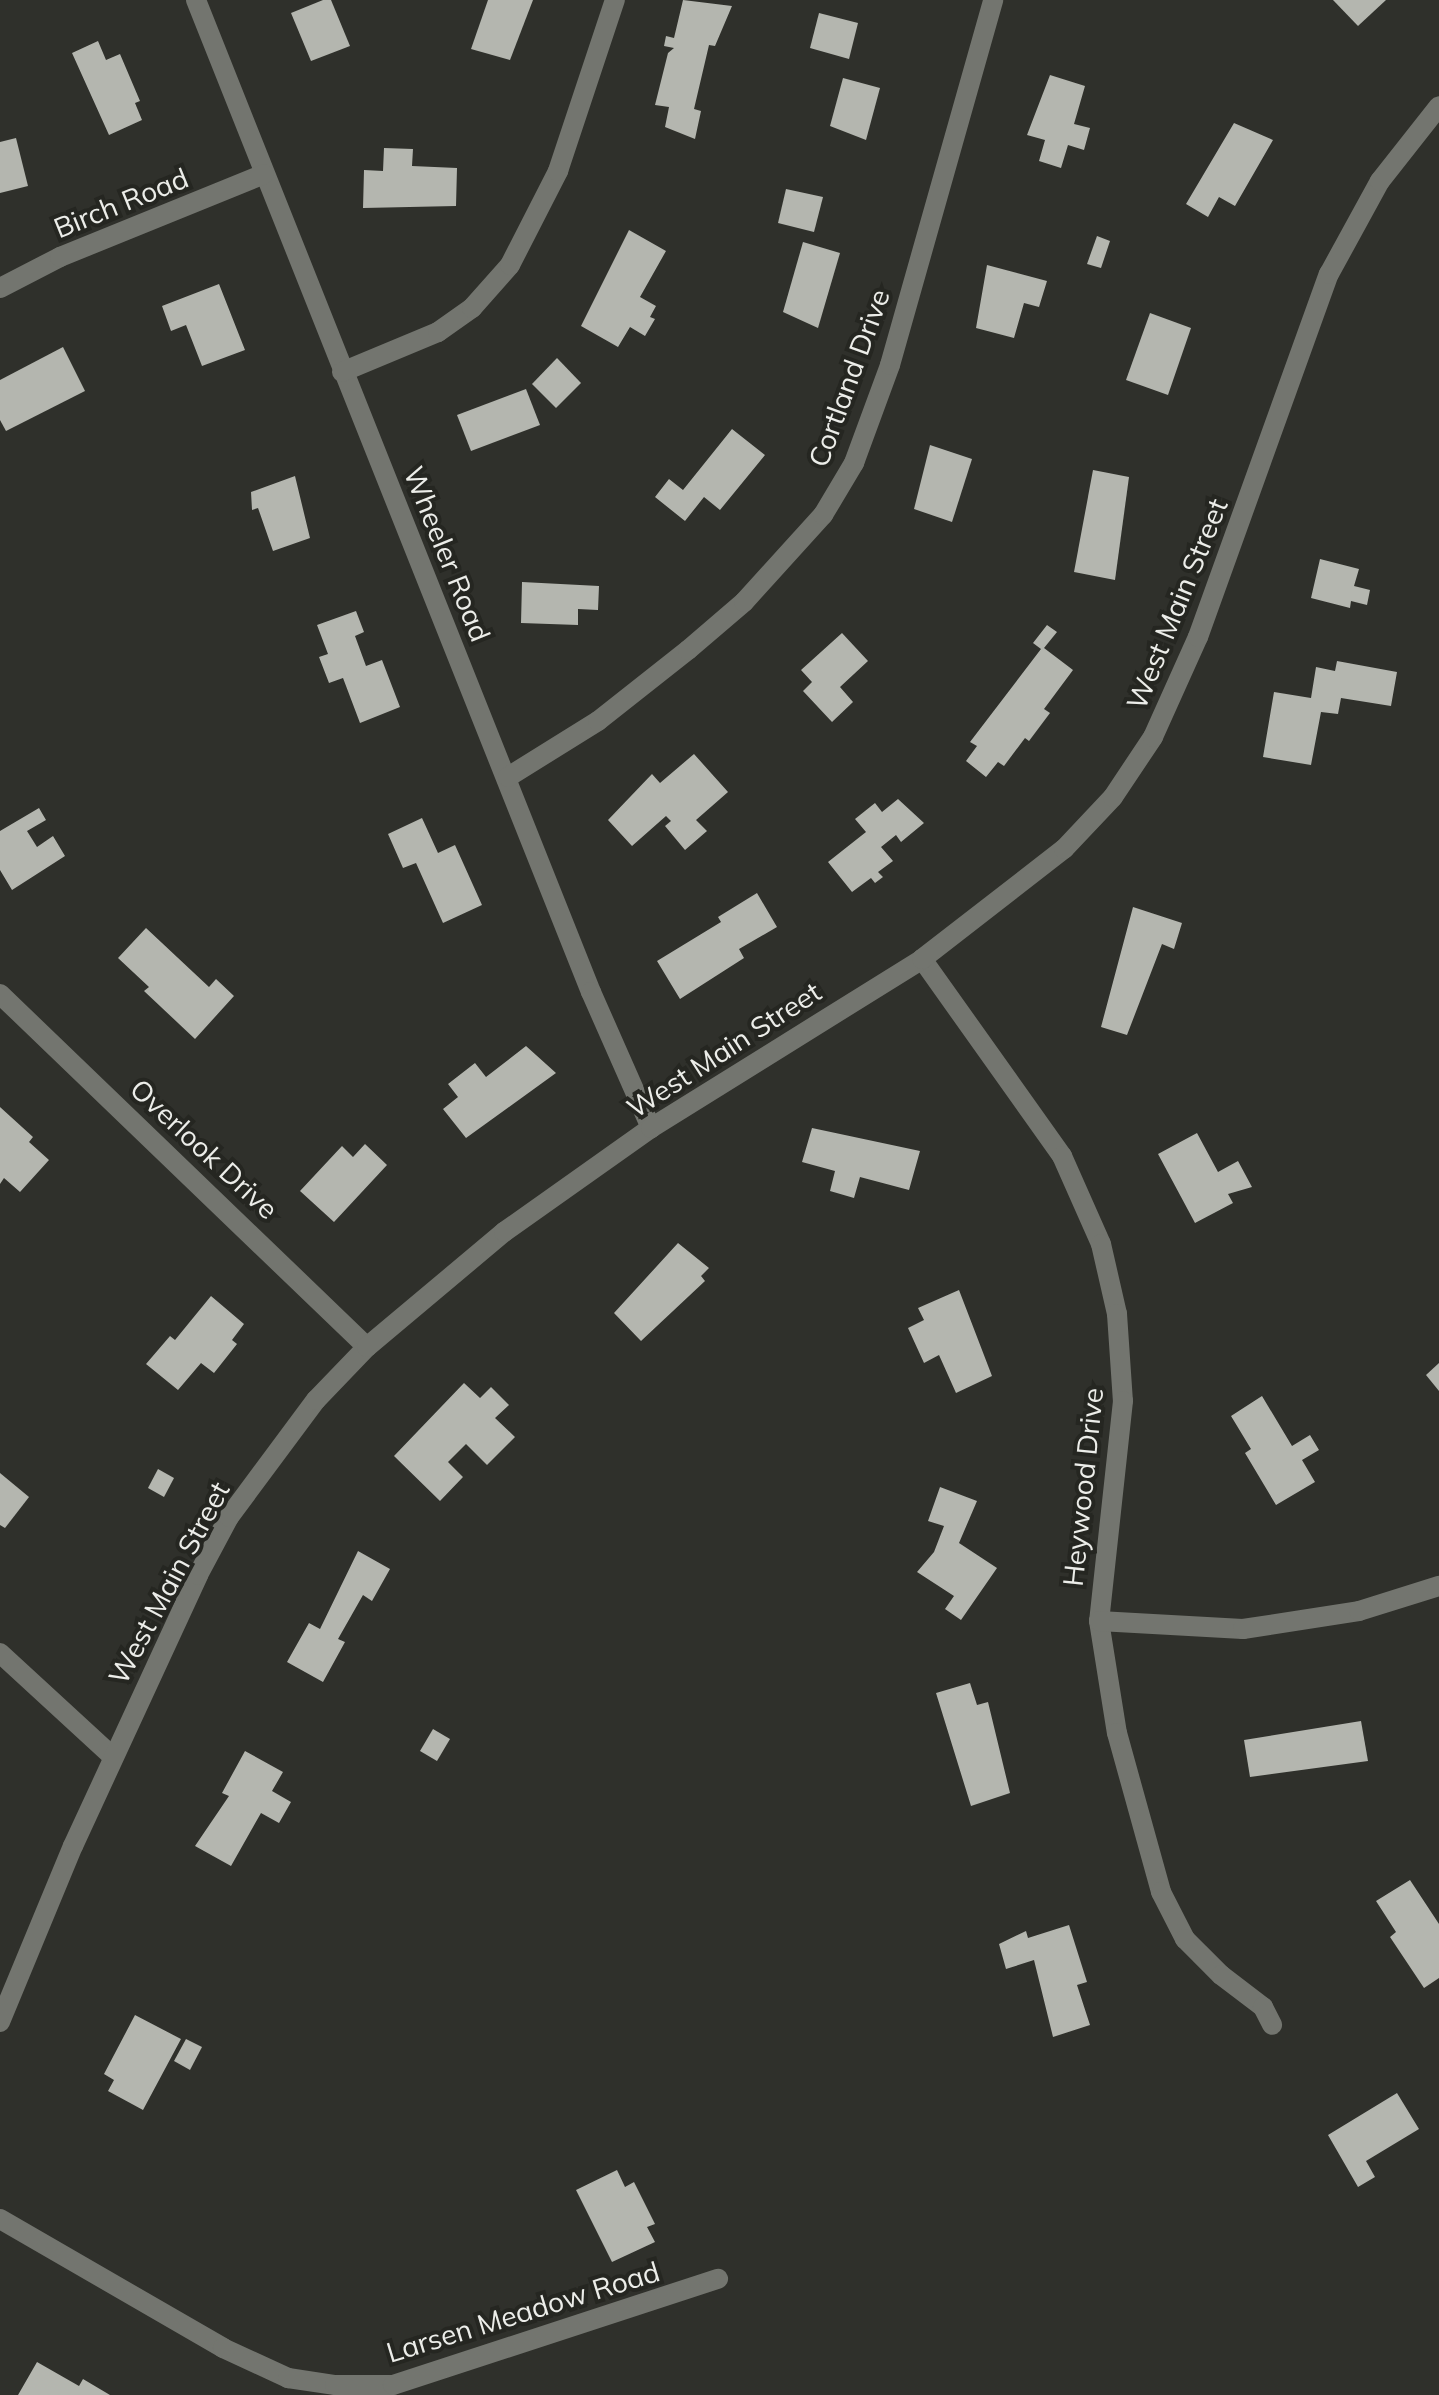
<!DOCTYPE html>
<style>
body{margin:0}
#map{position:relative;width:1439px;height:2395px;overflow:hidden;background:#2f302b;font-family:Mulish,sans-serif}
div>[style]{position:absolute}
.building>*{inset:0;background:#b4b6af}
.minor>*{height:20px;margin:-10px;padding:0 10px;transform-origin:10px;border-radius:10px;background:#73756f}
.tertiary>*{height:20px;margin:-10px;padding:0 10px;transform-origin:10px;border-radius:10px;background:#73756f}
span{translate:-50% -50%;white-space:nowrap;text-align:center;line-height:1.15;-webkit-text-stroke:8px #252621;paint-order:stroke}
.street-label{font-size:28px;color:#ecede9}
</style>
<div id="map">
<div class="building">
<div style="clip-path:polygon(323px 0,331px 0,350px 46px,311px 61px,291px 13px)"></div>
<div style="clip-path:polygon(488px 0,533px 0,510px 60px,471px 49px)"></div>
<div style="clip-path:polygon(683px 0,732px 6px,715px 46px,709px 45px,694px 109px,701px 111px,695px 139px,665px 127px,669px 107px,655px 105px,668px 53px,674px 48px,664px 46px,666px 36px,674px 38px)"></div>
<div style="clip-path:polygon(1333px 0,1386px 0,1358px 26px)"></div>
<div style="clip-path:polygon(819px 13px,858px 23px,849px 59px,810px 48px)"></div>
<div style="clip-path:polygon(98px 41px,106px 60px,120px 54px,140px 101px,135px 103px,142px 120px,109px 135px,72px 53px)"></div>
<div style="clip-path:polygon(1050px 75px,1085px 86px,1074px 124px,1090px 128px,1084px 150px,1068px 145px,1061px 168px,1039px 161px,1045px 140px,1027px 135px)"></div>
<div style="clip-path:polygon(843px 78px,880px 88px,866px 140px,830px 126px)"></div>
<div style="clip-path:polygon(1234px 123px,1273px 140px,1235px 206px,1219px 197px,1208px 217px,1186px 204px)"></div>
<div style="clip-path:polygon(16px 138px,28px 186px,0 193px,0 142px)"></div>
<div style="clip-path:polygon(384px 148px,413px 149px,412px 166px,457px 168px,456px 206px,363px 208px,364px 170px,383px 171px)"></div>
<div style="clip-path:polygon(786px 189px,823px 197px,814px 232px,778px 223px)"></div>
<div style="clip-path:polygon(629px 230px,666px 251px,640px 297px,656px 306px,650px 317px,655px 319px,645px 336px,630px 327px,618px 347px,581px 326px)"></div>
<div style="clip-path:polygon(1097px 236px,1110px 241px,1101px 268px,1087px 264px)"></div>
<div style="clip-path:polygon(803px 242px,840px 253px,818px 328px,783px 312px)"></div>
<div style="clip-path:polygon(987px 265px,1047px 281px,1039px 307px,1024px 303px,1014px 338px,976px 328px)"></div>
<div style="clip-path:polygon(219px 284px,245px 350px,202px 366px,186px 325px,171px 331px,162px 306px)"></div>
<div style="clip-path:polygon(1150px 313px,1191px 328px,1168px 395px,1126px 380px)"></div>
<div style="clip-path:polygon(63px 347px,85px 391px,6px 431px,0 420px,0 380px)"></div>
<div style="clip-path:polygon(557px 358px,581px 383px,556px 408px,532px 384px)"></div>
<div style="clip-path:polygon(526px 389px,540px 425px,471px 451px,457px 415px)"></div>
<div style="clip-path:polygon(732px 429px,765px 455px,720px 510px,704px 497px,685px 521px,655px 497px,669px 479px,683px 490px)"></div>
<div style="clip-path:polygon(930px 445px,972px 459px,952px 522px,914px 509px)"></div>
<div style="clip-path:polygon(1093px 470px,1129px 477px,1115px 580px,1074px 572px)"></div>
<div style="clip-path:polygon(295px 476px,310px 538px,273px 551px,258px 508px,252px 510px,251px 492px)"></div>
<div style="clip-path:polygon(1320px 559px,1359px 569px,1354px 586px,1370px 590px,1367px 605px,1351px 601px,1350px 608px,1311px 598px)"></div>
<div style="clip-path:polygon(522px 582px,599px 586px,598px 610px,578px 609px,578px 625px,521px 623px)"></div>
<div style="clip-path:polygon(356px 611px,364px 632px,355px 636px,366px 666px,382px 660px,400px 707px,360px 723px,343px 678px,329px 683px,319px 657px,328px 654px,317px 625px)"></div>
<div style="clip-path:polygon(1047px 625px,1057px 632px,1044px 648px,1073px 670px,1044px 709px,1050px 713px,1029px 741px,1025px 738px,1004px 766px,998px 762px,986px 777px,966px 761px,977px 746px,970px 742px,1041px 649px,1033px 643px)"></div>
<div style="clip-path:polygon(842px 633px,868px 661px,840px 687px,853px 702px,832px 722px,803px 691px,812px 682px,801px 670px)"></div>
<div style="clip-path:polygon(1337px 661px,1397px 672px,1391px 706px,1341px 698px,1338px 714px,1321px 712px,1311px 765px,1263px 757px,1274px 692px,1311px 698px,1316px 667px,1335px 671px)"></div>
<div style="clip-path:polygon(694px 754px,728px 792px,696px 820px,707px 831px,685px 850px,665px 826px,671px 821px,666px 816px,632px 846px,608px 820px,652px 774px,660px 783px)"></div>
<div style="clip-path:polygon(898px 799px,924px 823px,901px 842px,896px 835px,881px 847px,893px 861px,878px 872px,883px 877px,875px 883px,871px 878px,852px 892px,828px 862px,866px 832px,855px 819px,875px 803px,882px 812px)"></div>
<div style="clip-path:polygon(39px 808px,46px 820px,27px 831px,37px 847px,53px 836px,65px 856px,12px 890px,0 870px,0 831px)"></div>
<div style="clip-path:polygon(422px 818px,438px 853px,455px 845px,482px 905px,443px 923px,416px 863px,403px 868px,388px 834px)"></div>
<div style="clip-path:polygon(757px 893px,777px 927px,739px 949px,744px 958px,680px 999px,657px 961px,721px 922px,718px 917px)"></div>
<div style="clip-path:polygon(1133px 907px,1182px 923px,1174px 949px,1162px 944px,1127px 1035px,1101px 1027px)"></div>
<div style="clip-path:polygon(146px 928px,209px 987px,216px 979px,234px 996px,195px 1039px,144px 991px,149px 987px,118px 958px)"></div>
<div style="clip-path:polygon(526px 1046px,556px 1073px,466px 1138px,443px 1109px,458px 1097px,448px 1084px,475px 1063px,486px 1077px)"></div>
<div style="clip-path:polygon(0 1107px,33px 1137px,29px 1142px,49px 1160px,20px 1192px,4px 1178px,0 1184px)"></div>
<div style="clip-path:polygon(812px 1128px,920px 1151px,909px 1190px,860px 1177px,854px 1198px,830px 1191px,835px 1171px,802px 1162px)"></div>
<div style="clip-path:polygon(1197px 1133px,1218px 1172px,1238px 1161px,1252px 1187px,1228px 1194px,1233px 1203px,1195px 1223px,1158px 1154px)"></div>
<div style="clip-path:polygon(365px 1144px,387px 1165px,334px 1222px,300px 1191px,342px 1146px,353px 1157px)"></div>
<div style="clip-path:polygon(678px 1243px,709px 1268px,701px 1276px,705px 1281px,641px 1341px,614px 1313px)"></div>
<div style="clip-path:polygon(959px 1290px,992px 1376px,956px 1393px,939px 1355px,924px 1363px,908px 1328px,924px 1320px,918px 1308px)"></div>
<div style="clip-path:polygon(211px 1296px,244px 1324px,232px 1340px,237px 1344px,214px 1373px,201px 1363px,178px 1390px,146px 1364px,170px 1336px,175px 1340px)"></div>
<div style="clip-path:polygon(1439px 1363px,1439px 1391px,1426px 1375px)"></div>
<div style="clip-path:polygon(464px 1383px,480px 1398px,491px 1387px,509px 1405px,495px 1418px,515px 1437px,487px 1465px,466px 1444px,448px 1462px,463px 1477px,440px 1501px,394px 1456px)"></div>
<div style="clip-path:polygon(1262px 1396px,1292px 1446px,1310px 1435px,1319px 1450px,1302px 1460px,1315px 1482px,1276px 1505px,1245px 1453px,1251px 1449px,1231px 1416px)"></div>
<div style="clip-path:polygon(158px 1469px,174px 1478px,164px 1497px,148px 1488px)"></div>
<div style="clip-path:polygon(0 1473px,29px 1497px,5px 1528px,0 1525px)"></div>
<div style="clip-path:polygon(940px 1487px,977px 1501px,959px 1543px,997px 1568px,961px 1620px,945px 1609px,954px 1596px,917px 1572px,934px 1552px,944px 1526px,928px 1521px)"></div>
<div style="clip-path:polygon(358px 1551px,390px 1569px,372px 1601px,363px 1595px,338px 1639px,345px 1642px,323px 1682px,287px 1662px,309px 1623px,320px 1629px)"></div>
<div style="clip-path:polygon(970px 1683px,977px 1705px,988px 1702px,1010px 1793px,971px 1806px,936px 1693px)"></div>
<div style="clip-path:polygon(1361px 1721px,1368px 1761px,1250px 1777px,1244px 1740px)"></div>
<div style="clip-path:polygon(433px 1729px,450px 1739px,437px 1761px,420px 1751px)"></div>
<div style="clip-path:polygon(245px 1751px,283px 1772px,272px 1791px,291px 1802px,279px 1823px,261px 1813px,231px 1866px,195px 1846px,229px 1796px,222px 1793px)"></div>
<div style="clip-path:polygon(1410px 1880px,1439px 1924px,1439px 1978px,1424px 1988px,1390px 1937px,1396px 1932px,1376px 1901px)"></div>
<div style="clip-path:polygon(1069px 1925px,1087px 1982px,1077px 1985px,1090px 2025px,1053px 2037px,1034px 1960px,1006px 1969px,999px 1944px,1026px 1931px,1028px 1938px)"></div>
<div style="clip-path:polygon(135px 2015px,181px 2039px,143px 2110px,108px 2091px,114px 2080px,104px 2074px)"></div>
<div style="clip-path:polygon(186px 2039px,202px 2047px,190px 2070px,174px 2061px)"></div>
<div style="clip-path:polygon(1397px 2093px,1419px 2129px,1366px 2161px,1375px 2177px,1358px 2187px,1328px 2135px)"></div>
<div style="clip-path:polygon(617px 2170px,625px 2187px,634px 2182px,655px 2224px,647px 2227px,655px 2242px,612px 2262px,576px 2190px)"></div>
<div style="clip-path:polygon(37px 2362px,79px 2386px,83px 2379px,110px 2395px,18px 2395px)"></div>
</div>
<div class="minor">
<div style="left:196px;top:0;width:1068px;rotate:68.29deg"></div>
<div style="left:591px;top:992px;width:149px;rotate:66.2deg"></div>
<div style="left:0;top:288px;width:68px;rotate:-27.3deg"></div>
<div style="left:60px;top:257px;width:220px;rotate:-22.1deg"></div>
<div style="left:342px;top:372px;width:104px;rotate:-22.6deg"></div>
<div style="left:438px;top:332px;width:42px;rotate:-35.2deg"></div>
<div style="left:472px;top:308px;width:57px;rotate:-48.5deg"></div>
<div style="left:510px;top:265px;width:106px;rotate:-62.9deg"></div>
<div style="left:558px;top:171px;width:180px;rotate:-71.6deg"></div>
<div style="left:508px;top:777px;width:106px;rotate:-31.9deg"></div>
<div style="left:598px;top:721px;width:115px;rotate:-38.3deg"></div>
<div style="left:688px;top:650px;width:74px;rotate:-40.6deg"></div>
<div style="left:744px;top:602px;width:118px;rotate:-47.8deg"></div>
<div style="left:823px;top:515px;width:61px;rotate:-59.2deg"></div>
<div style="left:854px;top:463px;width:104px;rotate:-69.8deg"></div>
<div style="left:890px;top:365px;width:379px;rotate:-74.2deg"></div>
<div style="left:922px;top:959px;width:242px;rotate:54.6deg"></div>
<div style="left:1062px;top:1156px;width:96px;rotate:66.1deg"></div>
<div style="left:1101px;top:1244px;width:72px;rotate:77.1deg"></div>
<div style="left:1117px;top:1314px;width:87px;rotate:86.1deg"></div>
<div style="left:1123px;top:1401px;width:221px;rotate:96.2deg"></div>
<div style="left:1099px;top:1621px;width:113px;rotate:80.9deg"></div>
<div style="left:1117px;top:1733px;width:165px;rotate:74.5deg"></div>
<div style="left:1161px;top:1892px;width:53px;rotate:62.9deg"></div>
<div style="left:1185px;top:1939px;width:51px;rotate:45deg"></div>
<div style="left:1221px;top:1975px;width:53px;rotate:37.3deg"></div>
<div style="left:1263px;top:2007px;width:20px;rotate:63deg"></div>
<div style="left:0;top:994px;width:509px;rotate:43.89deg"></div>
<div style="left:1099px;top:1621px;width:144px;rotate:3.2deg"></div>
<div style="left:1243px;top:1629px;width:117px;rotate:-8.8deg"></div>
<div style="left:1359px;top:1611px;width:84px;rotate:-17.4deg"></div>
<div style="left:0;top:1653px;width:154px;rotate:42.6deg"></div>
<div style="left:0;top:2219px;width:258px;rotate:30deg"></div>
<div style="left:223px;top:2348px;width:72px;rotate:24.8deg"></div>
<div style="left:288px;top:2378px;width:48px;rotate:8.5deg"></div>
<div style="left:335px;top:2385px;width:58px"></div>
<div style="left:393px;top:2385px;width:342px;rotate:-18.1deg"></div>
</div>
<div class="tertiary">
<div style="left:0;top:2022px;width:191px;rotate:-67.5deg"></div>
<div style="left:73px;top:1846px;width:298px;rotate:-65.2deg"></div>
<div style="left:198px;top:1575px;width:66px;rotate:-61.9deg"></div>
<div style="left:229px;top:1517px;width:146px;rotate:-53.4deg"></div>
<div style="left:316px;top:1400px;width:74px;rotate:-46.1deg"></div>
<div style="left:367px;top:1347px;width:179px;rotate:-40deg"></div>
<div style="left:504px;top:1232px;width:180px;rotate:-35.3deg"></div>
<div style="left:651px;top:1128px;width:319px;rotate:-31.9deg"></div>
<div style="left:922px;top:959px;width:180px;rotate:-37.8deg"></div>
<div style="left:1064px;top:849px;width:71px;rotate:-46.7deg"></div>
<div style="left:1113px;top:797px;width:72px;rotate:-56.3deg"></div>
<div style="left:1153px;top:737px;width:110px;rotate:-65.8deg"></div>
<div style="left:1198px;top:637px;width:386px;rotate:-70.2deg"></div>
<div style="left:1329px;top:274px;width:106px;rotate:-61.3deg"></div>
<div style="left:1380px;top:181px;width:95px;rotate:-51.8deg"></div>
</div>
<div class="street-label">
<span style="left:121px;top:203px;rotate:-22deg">Birch Road</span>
<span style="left:849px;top:378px;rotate:-70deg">Cortland Drive</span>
<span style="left:447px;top:554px;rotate:68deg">Wheeler Road</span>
<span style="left:1177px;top:604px;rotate:-68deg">West Main Street</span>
<span style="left:724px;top:1050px;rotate:-33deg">West Main Street</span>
<span style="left:204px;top:1149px;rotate:43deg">Overlook Drive</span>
<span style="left:1083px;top:1487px;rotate:-84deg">Heywood Drive</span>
<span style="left:169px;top:1583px;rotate:-62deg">West Main Street</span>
<span style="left:523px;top:2312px;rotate:-17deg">Larsen Meadow Road</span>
</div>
</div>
